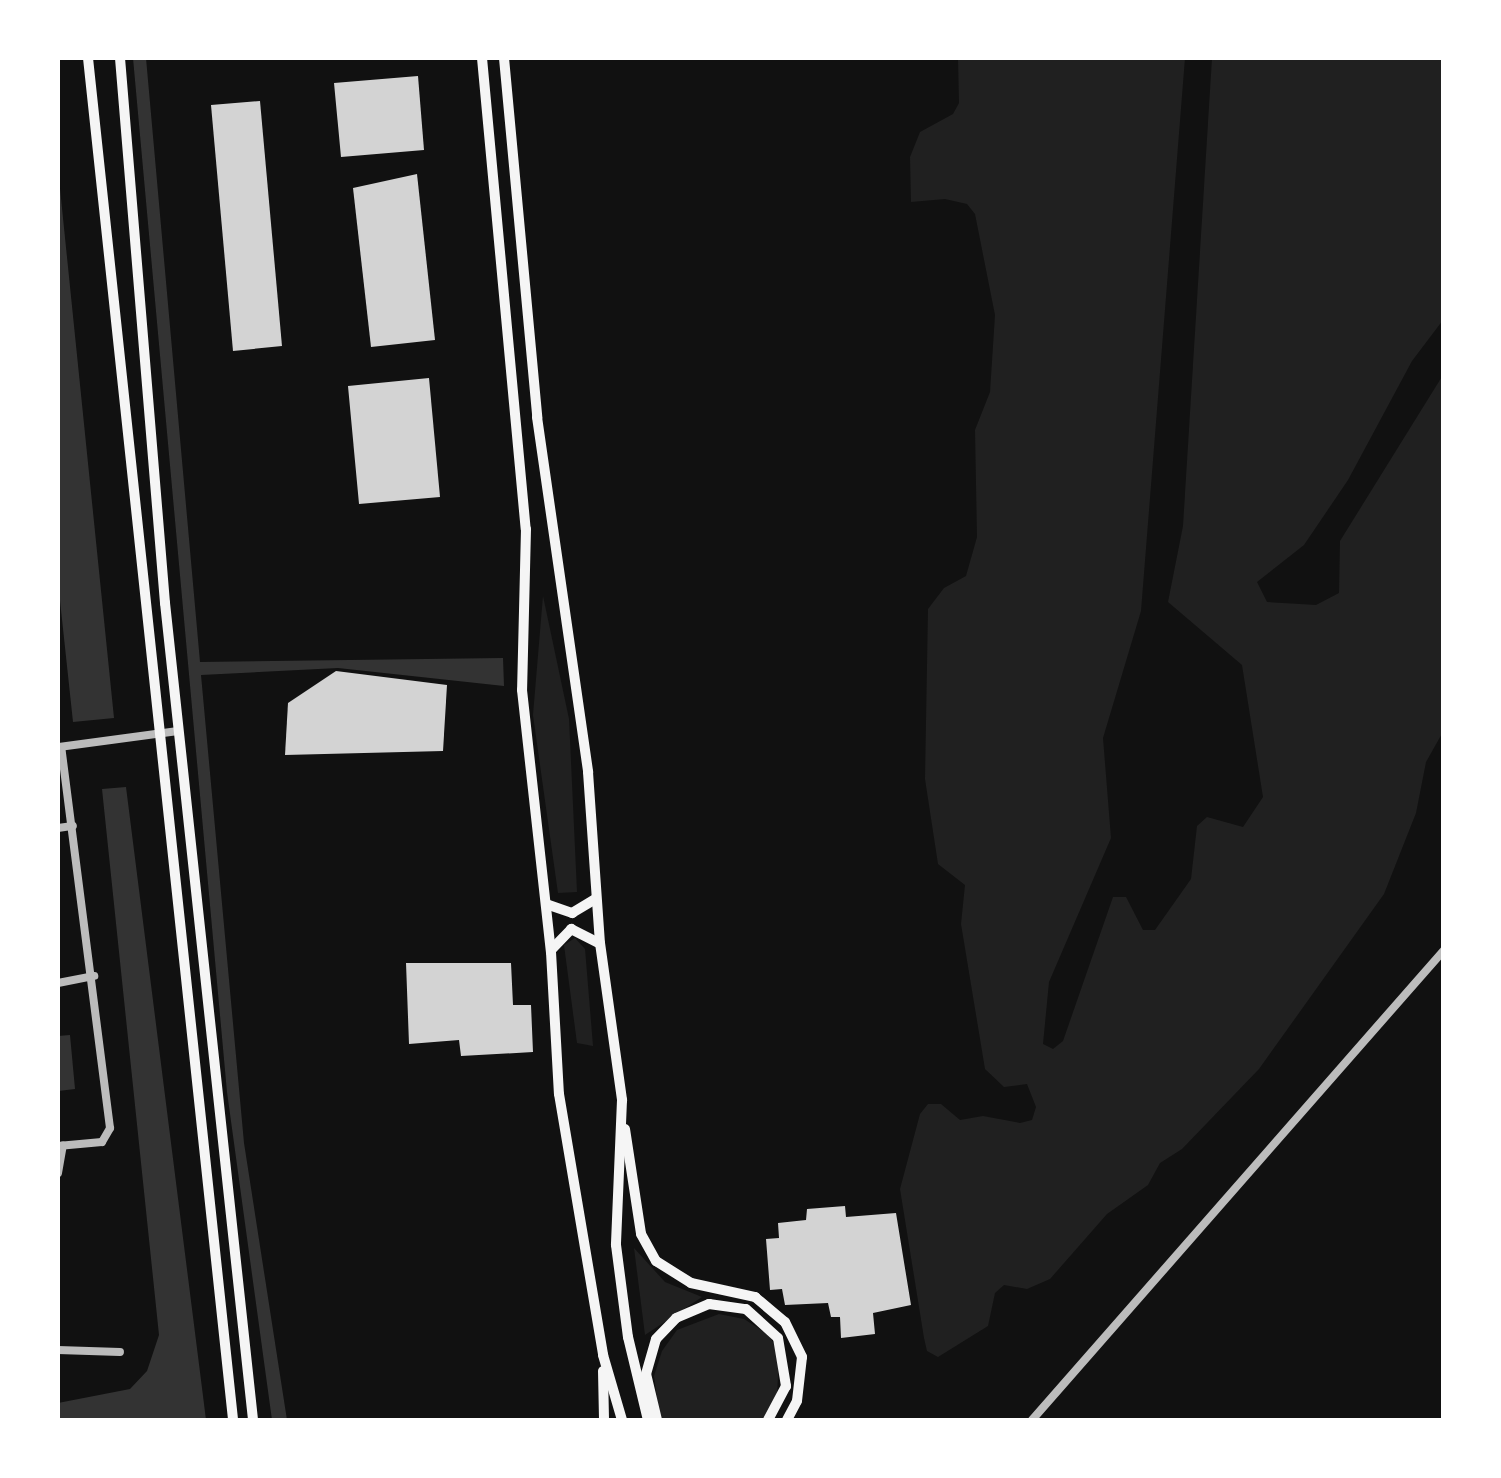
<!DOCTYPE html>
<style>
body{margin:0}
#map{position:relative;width:1501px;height:1478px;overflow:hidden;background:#111;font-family:Overpass,sans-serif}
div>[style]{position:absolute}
.green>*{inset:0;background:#202020}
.water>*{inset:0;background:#333}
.building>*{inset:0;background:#d3d3d3}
.minor>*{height:8px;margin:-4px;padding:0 4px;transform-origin:4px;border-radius:4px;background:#bcbcbc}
.secondary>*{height:10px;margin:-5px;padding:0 5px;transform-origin:5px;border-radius:5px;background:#f5f5f5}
span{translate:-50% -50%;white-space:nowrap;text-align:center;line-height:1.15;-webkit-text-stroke:9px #fff;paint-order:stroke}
.frame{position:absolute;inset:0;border:60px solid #fff;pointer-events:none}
</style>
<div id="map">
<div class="green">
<div style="clip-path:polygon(958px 58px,1185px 58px,1141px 611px,1103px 738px,1111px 838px,1049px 982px,1043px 1044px,1053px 1049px,1063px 1041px,1113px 897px,1126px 897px,1143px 930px,1155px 930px,1191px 879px,1197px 826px,1207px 817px,1243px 827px,1263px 797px,1242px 665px,1168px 602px,1183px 526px,1212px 58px,1443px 58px,1443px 320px,1412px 361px,1348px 480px,1304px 545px,1257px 582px,1267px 602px,1316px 605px,1339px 593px,1340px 541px,1443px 375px,1444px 730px,1426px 762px,1416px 813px,1384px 894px,1259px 1069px,1182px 1149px,1160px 1163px,1148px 1185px,1107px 1214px,1050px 1279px,1027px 1289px,1004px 1285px,995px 1293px,988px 1326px,938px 1357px,927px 1351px,924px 1338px,900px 1189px,920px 1114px,928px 1104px,941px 1104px,960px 1120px,983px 1116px,1020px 1123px,1032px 1120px,1036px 1107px,1027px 1084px,1004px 1087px,985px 1069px,961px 924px,965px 885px,938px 864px,925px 779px,928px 609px,944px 588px,966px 576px,977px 537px,975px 430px,990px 392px,995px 315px,975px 214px,967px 204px,945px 199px,911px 202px,910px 157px,920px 132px,953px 114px,959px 103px)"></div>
<div style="clip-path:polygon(543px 596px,569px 719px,577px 892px,558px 893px,533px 715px)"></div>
<div style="clip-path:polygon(575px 938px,585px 949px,593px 1046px,577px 1043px,564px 945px)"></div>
<div style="clip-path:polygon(634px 1248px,665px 1282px,702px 1297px,645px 1335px)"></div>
<div style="clip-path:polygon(719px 1314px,744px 1319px,769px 1335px,779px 1353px,777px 1397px,763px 1420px,660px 1420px,654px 1376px,662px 1351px,677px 1330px)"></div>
</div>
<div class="water">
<div style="clip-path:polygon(133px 58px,146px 58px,200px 662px,503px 658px,504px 686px,338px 668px,201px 675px,244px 1143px,287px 1420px,272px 1420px,227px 1092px)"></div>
<div style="clip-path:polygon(58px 169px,114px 718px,73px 722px,58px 582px)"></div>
<div style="clip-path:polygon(126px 787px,202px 1388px,206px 1420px,58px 1420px,58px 1403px,130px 1389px,147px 1371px,159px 1335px,102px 789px)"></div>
<div style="clip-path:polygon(70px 1035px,75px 1089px,58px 1091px,58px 1036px)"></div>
</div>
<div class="building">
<div style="clip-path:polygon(418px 76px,424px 150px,341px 157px,334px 83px)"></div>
<div style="clip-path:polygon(260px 101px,282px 346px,233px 351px,211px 105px)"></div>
<div style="clip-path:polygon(417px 174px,435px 340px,371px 347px,353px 188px)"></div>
<div style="clip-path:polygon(429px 378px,440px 497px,359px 504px,348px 386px)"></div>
<div style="clip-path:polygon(336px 671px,447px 685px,443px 751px,285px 755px,288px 703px)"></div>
<div style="clip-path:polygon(406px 963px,511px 963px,513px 1005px,531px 1005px,533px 1052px,461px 1056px,459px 1040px,409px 1044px)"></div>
<div style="clip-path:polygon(845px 1206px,846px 1217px,896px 1213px,911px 1305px,873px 1313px,875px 1334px,841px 1338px,840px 1317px,831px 1317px,828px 1303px,785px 1305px,782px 1289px,770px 1290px,766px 1239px,779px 1238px,778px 1223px,806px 1220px,807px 1209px)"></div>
</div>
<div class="minor">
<div style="left:59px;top:747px;width:120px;rotate:-7.7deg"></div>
<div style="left:58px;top:828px;width:15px;rotate:-8deg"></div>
<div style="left:58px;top:983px;width:37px;rotate:-11deg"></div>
<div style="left:58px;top:1146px;width:44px;rotate:-5.2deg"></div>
<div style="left:102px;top:1142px;width:16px;rotate:-60deg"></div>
<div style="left:110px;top:1128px;width:384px;rotate:-97.3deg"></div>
<div style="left:58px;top:1173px;width:28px;rotate:-80deg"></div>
<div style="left:58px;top:1350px;width:62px;rotate:1.8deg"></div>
<div style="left:1032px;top:1420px;width:625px;rotate:-48.76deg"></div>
</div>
<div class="secondary">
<div style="left:88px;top:58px;width:1370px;rotate:83.92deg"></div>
<div style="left:120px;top:58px;width:547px;rotate:85.28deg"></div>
<div style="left:165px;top:603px;width:822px;rotate:83.85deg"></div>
<div style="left:482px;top:58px;width:473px;rotate:84.7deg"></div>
<div style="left:526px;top:529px;width:161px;rotate:91.4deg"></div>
<div style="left:522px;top:690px;width:264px;rotate:83.7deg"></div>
<div style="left:551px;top:952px;width:142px;rotate:86.8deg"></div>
<div style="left:559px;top:1094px;width:265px;rotate:80.4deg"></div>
<div style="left:603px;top:1355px;width:68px;rotate:73.7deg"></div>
<div style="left:504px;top:58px;width:361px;rotate:84.7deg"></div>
<div style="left:537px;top:417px;width:359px;rotate:81.8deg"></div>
<div style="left:588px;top:772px;width:171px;rotate:86deg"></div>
<div style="left:600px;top:943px;width:159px;rotate:82deg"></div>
<div style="left:622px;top:1100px;width:145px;rotate:92.4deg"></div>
<div style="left:616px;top:1245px;width:93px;rotate:82.6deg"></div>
<div style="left:628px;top:1337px;width:85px;rotate:76.5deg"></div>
<div style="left:546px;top:904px;width:28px;rotate:19deg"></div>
<div style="left:572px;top:913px;width:27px;rotate:-31deg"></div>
<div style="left:552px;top:949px;width:28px;rotate:-46deg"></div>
<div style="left:571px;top:929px;width:31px;rotate:27deg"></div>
<div style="left:625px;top:1129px;width:106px;rotate:81.3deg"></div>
<div style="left:641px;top:1234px;width:31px;rotate:61deg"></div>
<div style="left:656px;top:1261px;width:41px;rotate:32.2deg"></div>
<div style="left:691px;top:1283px;width:66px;rotate:12.3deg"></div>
<div style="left:755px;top:1297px;width:39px;rotate:40deg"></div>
<div style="left:785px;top:1322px;width:39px;rotate:64deg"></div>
<div style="left:802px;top:1357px;width:44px;rotate:96.5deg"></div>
<div style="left:797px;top:1401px;width:21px;rotate:118deg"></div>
<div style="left:603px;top:1371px;width:49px;rotate:88.8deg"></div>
<div style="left:657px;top:1420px;width:47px;rotate:-103.4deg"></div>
<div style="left:646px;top:1374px;width:36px;rotate:-74deg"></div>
<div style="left:656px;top:1339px;width:29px;rotate:-46deg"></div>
<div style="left:676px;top:1318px;width:36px;rotate:-23deg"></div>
<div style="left:709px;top:1304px;width:37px;rotate:8deg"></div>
<div style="left:746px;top:1309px;width:43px;rotate:42.2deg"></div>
<div style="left:778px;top:1338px;width:49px;rotate:80.5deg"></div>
<div style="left:786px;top:1386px;width:38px;rotate:118deg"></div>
</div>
<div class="frame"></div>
</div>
